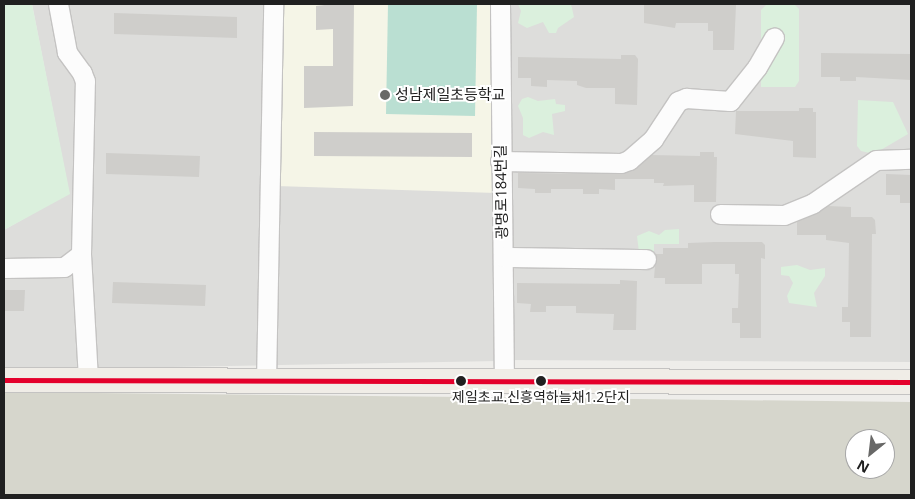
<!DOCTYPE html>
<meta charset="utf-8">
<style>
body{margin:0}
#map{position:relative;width:915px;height:499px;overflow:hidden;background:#eeedea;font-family:"Open Sans","Noto Sans KR",sans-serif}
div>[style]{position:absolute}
.residential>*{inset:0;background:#dddddb}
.education>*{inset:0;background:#f5f5e7}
.construction>*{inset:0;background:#d6d6cc}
.park>*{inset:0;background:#dbf0dd}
.pitch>*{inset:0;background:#badfd2}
.building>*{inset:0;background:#cfcecb}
.roads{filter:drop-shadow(1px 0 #c4c3c2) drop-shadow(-1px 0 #c4c3c2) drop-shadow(0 1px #c4c3c2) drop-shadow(0 -1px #c4c3c2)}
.minor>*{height:19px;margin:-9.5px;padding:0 9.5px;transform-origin:9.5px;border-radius:9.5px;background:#fcfcfc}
.major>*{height:24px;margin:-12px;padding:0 12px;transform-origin:12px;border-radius:12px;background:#f0ede7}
.bus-1>*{height:5px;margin:-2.5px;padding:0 2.5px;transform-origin:2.5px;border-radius:2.5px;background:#e4002b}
.dots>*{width:14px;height:14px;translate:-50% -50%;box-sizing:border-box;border:2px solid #fff;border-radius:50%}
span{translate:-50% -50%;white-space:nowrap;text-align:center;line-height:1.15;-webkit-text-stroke:4px #fff;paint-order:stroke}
.bus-label{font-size:14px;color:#202020}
.poi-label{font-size:15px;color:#202020}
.left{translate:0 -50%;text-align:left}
.street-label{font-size:15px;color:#202020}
.frame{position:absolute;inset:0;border:5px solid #202020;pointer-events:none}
.north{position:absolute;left:845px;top:429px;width:50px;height:50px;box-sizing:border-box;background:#fff;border:1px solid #a6a6a6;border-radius:50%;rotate:209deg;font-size:14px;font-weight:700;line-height:20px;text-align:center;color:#202020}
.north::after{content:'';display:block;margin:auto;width:18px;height:22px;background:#686867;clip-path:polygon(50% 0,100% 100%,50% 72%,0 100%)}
</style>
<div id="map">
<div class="residential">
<div style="clip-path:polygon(32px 4px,277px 4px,496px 193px,498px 361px,4px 370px,4px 230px,69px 193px)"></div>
<div style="clip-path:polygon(507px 4px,911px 4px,911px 362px,508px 360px)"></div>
</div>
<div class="education">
<div style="clip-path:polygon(277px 4px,493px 4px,496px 193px,276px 186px)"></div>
</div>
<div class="construction">
<div style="clip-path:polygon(evenodd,4px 392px,911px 402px,911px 495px,4px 495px,4px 392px,855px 439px,885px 439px,885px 469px,855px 469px,855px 439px)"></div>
</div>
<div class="park">
<div style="clip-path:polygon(4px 4px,32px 4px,70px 194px,4px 230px)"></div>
<div style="clip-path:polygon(518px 4px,571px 4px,574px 17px,558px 28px,556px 33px,549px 33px,543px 22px,527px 28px,518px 23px,521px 11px)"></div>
<div style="clip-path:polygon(767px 4px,794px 4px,799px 9px,799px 81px,795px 87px,761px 87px,761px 10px)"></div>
<div style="clip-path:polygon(528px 97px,538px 101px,555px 99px,556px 104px,565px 105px,565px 111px,552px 114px,554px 135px,543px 132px,529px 138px,523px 135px,523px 118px,518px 106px,522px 99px)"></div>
<div style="clip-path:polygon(858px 100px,893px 102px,908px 134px,874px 154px,861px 151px,857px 146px)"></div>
<div style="clip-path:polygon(679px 229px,679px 244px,654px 244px,654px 266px,646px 266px,639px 252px,637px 236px,649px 231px,659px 235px,665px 230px)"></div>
<div style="clip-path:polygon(797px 265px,810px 270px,825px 268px,825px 276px,814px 293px,817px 307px,789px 303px,787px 296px,793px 283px,789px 276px,781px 275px,781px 267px)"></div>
</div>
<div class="pitch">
<div style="clip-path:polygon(388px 4px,477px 4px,475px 116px,386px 114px)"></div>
</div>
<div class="building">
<div style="clip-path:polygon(333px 4px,354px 4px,353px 106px,304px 108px,304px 66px,333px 66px,333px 29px,316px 30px,316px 6px)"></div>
<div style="clip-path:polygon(644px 4px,736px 5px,734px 50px,713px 50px,713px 31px,708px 31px,708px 23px,676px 23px,675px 28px,644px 23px)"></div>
<div style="clip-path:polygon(114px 13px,237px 17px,237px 38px,114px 34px)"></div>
<div style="clip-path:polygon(821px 53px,911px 54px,911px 80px,856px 77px,856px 81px,840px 81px,840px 77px,821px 77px)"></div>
<div style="clip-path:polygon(621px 55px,635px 55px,638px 59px,637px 105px,615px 104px,615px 88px,586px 88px,577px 85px,577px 81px,547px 80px,547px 87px,531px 86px,531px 78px,518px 78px,518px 57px,621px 59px)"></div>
<div style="clip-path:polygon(799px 108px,813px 108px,813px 112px,816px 112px,816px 158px,793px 157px,793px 141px,735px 134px,736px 111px,799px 111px)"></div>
<div style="clip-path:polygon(314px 132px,472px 133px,472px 157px,314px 156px)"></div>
<div style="clip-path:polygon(700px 152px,714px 152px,714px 157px,717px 157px,716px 202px,694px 202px,694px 185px,663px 186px,664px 183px,654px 183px,654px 179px,615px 179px,615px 190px,599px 189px,599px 194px,583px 194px,583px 189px,551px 189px,551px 193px,535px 193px,535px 189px,518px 188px,518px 173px,621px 174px,636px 169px,651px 155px,700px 156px)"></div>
<div style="clip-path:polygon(106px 153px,200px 156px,199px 177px,106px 174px)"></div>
<div style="clip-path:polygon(886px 174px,911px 175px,911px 203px,900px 203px,900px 195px,886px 195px)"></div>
<div style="clip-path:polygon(828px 206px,851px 207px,851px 217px,872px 217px,875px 220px,876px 234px,872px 234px,871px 337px,850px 337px,850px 322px,842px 322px,842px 307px,848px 307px,849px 243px,826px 240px,826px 235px,797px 235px,797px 222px)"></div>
<div style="clip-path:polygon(715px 242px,762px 242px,765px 245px,765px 259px,761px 258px,761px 338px,740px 338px,740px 323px,732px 323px,732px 308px,738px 308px,739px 274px,735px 274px,735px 264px,702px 264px,702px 284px,665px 284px,665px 278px,654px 278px,656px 254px,663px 254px,663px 248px,688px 248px,688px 243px)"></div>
<div style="clip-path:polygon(620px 280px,637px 281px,636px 330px,613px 330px,614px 314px,576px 313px,576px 306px,546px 306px,546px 312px,530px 312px,531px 304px,517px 303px,517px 283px,620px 284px)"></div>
<div style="clip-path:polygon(113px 282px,206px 285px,205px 306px,112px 303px)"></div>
<div style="clip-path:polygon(4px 290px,25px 290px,24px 311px,4px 311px)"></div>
</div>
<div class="roads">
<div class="minor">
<div style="left:500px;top:4px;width:377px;rotate:89.4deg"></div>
<div style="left:500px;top:161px;width:121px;rotate:0.9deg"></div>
<div style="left:621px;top:163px;width:9px;rotate:-21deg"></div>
<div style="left:629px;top:160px;width:32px;rotate:-41deg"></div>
<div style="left:653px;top:139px;width:45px;rotate:-56.7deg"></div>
<div style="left:678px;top:101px;width:9px;rotate:-21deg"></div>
<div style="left:686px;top:98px;width:44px;rotate:3.9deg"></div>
<div style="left:730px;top:101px;width:43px;rotate:-51.5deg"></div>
<div style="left:757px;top:67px;width:34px;rotate:-60deg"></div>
<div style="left:720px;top:214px;width:64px;rotate:0.9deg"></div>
<div style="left:784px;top:215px;width:31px;rotate:-22deg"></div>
<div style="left:813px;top:203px;width:76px;rotate:-34.3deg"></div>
<div style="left:876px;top:160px;width:35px;rotate:-2deg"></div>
<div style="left:81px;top:254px;width:126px;rotate:86.8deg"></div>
<div style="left:503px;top:257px;width:143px;rotate:0.8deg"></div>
<div style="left:4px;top:268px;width:60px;rotate:-1deg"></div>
<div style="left:64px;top:267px;width:21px;rotate:-37deg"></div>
<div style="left:81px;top:254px;width:173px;rotate:-88.7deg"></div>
<div style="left:85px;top:81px;width:9px;rotate:-111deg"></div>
<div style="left:82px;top:73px;width:26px;rotate:-126deg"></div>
<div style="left:67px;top:52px;width:49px;rotate:-100.6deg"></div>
<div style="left:266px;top:382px;width:378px;rotate:-88.9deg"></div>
</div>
<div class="major">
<div style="left:4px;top:380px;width:907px;rotate:0.13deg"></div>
</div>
</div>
<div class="bus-1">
<div style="left:4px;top:380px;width:907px;rotate:0.13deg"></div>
</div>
<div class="dots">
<div style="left:385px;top:95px;background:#686867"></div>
<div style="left:461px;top:381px;background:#202020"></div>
<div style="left:541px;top:381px;background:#202020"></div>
</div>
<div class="bus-label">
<span style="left:541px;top:397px">제일초교.신흥역하늘채1.2단지</span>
</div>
<div class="poi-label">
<span class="left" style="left:395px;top:95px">성남제일초등학교</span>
</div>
<div class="street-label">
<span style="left:501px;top:192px;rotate:-91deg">광명로184번길</span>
</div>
<div class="frame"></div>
<div class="north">N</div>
</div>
